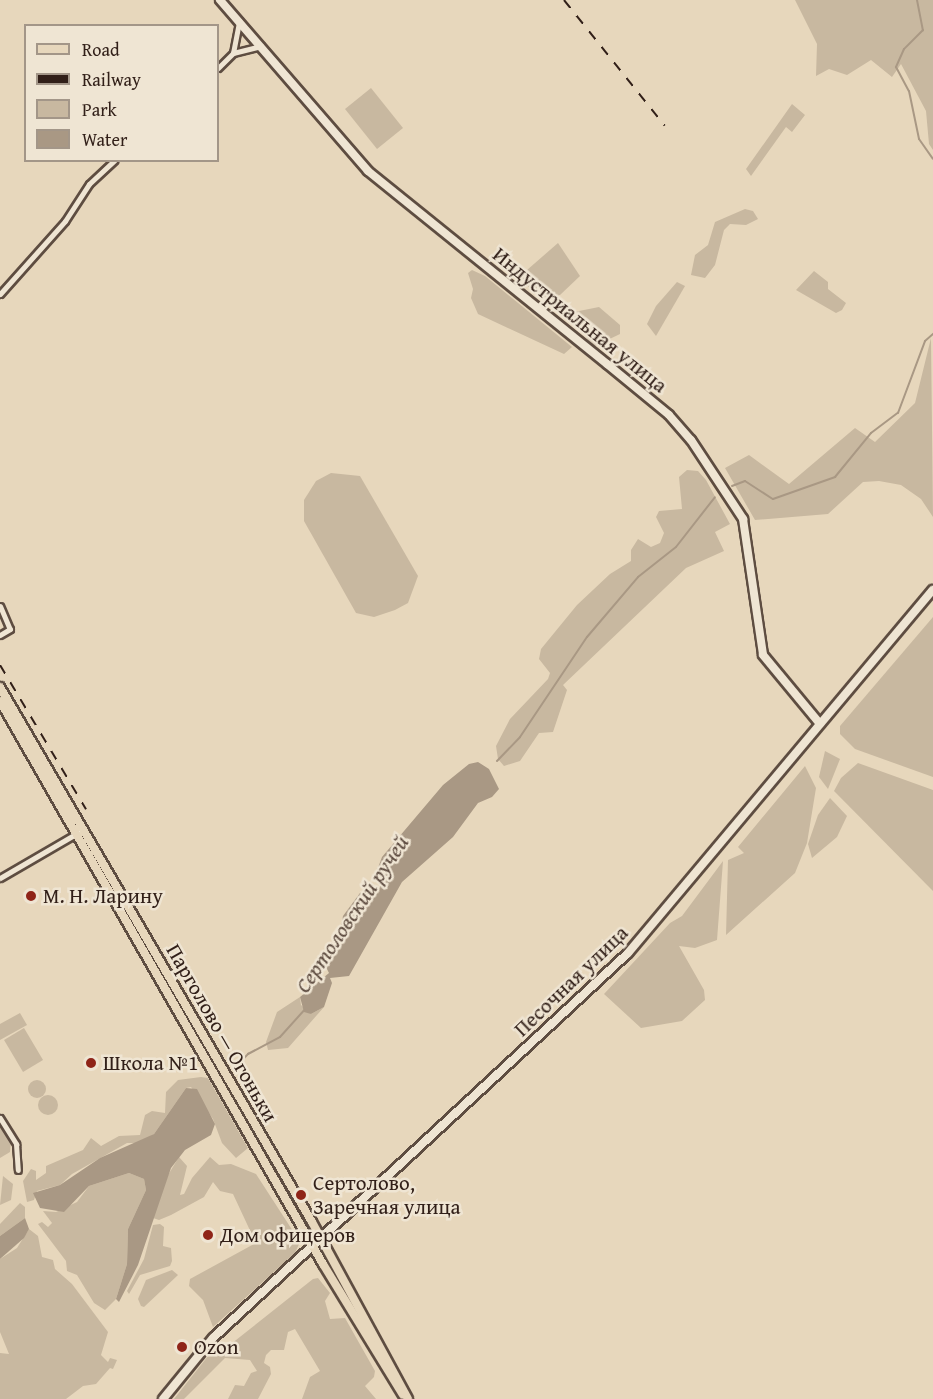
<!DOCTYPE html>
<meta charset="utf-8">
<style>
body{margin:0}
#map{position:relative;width:933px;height:1399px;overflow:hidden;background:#e7d7bc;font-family:"Gentium Book Plus",serif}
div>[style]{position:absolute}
.green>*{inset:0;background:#c8b8a0}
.round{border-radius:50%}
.water>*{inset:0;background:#a99884}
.stream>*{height:2px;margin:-1px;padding:0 1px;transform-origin:1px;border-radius:1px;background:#a99884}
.roads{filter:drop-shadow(2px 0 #5e4d41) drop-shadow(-2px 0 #5e4d41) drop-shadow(0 2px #5e4d41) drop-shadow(0 -2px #5e4d41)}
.street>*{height:5px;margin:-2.5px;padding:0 2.5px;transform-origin:2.5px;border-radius:2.5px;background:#efe5d3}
.secondary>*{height:8px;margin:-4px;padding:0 4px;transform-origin:4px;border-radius:4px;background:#efe5d3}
.primary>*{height:8px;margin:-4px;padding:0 4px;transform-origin:4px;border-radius:4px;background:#e7d7bc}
.rail>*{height:2px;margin-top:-1px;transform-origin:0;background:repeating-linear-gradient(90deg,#311f18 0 10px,transparent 0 20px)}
.dots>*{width:16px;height:16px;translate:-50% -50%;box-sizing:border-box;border:3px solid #efe5d3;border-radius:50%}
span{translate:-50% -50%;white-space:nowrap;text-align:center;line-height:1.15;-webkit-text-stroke:5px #efe5d3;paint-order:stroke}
.street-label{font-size:21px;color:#311f18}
.poi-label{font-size:21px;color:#311f18}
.left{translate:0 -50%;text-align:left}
.water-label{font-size:22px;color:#5b493e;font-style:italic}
.legend{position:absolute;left:24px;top:24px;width:195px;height:138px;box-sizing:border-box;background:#efe5d3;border:2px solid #a39688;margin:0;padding:8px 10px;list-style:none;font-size:18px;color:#311f18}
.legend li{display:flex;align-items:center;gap:12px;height:30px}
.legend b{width:30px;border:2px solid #a39688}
</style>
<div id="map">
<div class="green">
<div style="clip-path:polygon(795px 0,933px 0,933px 150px,929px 144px,926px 111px,901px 64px,892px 77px,871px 60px,847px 75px,829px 69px,816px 76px,817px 44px)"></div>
<div style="clip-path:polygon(371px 88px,403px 128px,377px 149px,345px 109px)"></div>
<div style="clip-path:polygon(792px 104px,805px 115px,792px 132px,786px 127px,751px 176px,746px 169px)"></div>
<div style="clip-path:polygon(745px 209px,753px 211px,758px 219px,746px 225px,730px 224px,724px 230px,715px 265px,705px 278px,691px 275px,695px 255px,708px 245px,715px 222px)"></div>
<div style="clip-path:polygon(558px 243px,580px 276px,560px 295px,540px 299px,519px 277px)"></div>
<div style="clip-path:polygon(472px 270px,485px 276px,572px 347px,564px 354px,478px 314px,471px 298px,473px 289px,468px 273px)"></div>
<div style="clip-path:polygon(814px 271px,828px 282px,828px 289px,846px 303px,842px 310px,836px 313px,796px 290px)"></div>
<div style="clip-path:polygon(677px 282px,685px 286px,656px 336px,647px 324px,656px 306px)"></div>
<div style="clip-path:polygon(599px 307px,620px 325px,620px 334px,593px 347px,572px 316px,574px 312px)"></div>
<div style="clip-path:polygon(931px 338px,933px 517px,921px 499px,901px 485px,879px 481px,863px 482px,828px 514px,755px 520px,725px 468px,749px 455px,789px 484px,855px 428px,875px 442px,915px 403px)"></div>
<div style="clip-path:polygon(687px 470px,698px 471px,706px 480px,730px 524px,715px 532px,724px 551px,686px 568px,563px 685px,567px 690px,553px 732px,539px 733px,520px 761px,504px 766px,498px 759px,496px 746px,510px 719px,548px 679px,550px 673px,539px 659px,541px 649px,577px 605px,610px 574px,631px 561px,631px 550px,638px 539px,651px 547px,660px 543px,664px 533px,656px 517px,659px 511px,682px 509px,679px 477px)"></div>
<div style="clip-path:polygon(331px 473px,360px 476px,418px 576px,408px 603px,395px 610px,374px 617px,356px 613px,304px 521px,304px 500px,316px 481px)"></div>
<div style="clip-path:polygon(933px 617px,933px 777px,855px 749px,840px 734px,840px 726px)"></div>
<div style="clip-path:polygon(825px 751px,840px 759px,828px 789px,819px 777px)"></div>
<div style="clip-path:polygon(858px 763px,933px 790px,933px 891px,834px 791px,841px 778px)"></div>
<div style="clip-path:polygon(805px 766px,816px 788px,807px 843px,795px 873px,726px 935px,728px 860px,744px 853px,738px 847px)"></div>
<div style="clip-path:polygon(830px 798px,847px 816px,837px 837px,812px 858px,808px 844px,818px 815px)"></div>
<div style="clip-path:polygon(723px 861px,717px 940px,695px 948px,679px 946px,704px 990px,705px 1000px,682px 1021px,641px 1028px,604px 994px,670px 923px,682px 916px)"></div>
<div style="clip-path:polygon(300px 997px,301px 1005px,311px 1014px,324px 1007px,288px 1048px,268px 1050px,266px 1042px,277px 1012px)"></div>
<div style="clip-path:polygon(20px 1013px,27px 1025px,0 1040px,0 1024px)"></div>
<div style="clip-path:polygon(24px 1028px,43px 1060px,23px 1072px,4px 1040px)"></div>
<div style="clip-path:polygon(201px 1077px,208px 1078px,248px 1148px,236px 1158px,222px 1143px,213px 1119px,191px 1087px,186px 1088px,154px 1134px,139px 1143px,127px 1143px,72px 1174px,60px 1185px,37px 1191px,34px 1200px,27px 1202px,23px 1181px,31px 1169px,36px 1171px,36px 1180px,46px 1173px,46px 1166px,83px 1150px,91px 1138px,101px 1146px,119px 1136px,140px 1135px,145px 1115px,152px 1111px,165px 1113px,166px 1092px,178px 1080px)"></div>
<div class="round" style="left:28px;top:1080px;width:18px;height:18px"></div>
<div class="round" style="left:38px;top:1095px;width:20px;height:20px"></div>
<div style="clip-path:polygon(0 1123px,11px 1142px,10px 1152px,0 1158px)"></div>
<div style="clip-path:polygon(179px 1157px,187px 1166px,180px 1195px,184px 1194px,192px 1178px,210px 1157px,219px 1165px,231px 1164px,256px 1174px,300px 1242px,295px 1253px,213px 1327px,203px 1300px,189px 1286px,190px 1279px,254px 1244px,254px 1239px,233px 1194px,220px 1191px,213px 1182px,204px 1197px,171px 1215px,159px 1220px,153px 1218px,168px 1175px)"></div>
<div style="clip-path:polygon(129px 1173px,144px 1179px,146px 1190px,128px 1229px,127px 1264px,116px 1299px,105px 1310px,94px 1303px,77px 1275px,67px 1271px,66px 1261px,38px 1224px,42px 1222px,48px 1227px,52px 1223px,43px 1211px,56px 1212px,77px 1202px,89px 1186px)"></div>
<div style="clip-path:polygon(3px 1176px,13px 1184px,11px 1200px,0 1205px)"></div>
<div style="clip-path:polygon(20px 1203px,25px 1207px,25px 1218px,0 1236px,0 1224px)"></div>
<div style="clip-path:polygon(160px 1224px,164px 1227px,163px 1246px,171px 1248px,172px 1261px,170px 1266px,140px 1275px,129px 1294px,127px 1291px,144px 1259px,153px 1225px)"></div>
<div style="clip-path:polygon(29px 1229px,38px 1236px,42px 1257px,53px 1260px,55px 1269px,72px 1284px,108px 1332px,101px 1355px,108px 1362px,110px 1358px,117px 1360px,113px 1369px,110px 1368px,96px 1384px,83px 1386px,66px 1399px,0 1399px,0 1353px,9px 1354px,0 1332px,0 1259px,17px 1248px)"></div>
<div style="clip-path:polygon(172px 1270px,178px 1275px,144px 1307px,141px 1306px,138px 1299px,146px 1280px)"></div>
<div style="clip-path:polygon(313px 1279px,318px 1278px,330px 1293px,325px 1301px,330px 1319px,345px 1318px,375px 1371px,374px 1377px,365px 1386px,376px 1399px,302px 1399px,310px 1377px,320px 1371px,295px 1329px,288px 1332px,284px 1350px,271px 1350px,266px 1355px,264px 1363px,270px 1367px,271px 1374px,258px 1399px,228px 1399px,235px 1385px,244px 1386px,251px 1373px,257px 1371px,250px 1360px,225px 1358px,184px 1399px,174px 1399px,212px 1351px,231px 1344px)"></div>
</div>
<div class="water">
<div style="clip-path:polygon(478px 762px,489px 769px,499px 789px,492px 797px,478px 803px,453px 837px,402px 882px,349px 976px,330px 978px,332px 983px,324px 1007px,311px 1014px,304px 1012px,300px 997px,329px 973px,326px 967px,336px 953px,343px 916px,360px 893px,369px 886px,379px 889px,381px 884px,375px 876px,382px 857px,443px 785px,469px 764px)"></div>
<div style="clip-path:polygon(186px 1088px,197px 1089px,215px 1124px,211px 1135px,185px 1150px,171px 1168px,138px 1265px,119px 1302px,116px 1299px,127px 1264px,128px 1229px,146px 1190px,144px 1179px,129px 1173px,89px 1186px,64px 1212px,40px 1208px,33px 1193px,60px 1185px,100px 1158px,154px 1134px)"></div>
<div style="clip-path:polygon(25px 1218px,29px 1229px,24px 1238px,0 1259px,0 1236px)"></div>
</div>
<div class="stream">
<div style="left:917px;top:0;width:31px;rotate:79deg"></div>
<div style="left:923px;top:30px;width:27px;rotate:135deg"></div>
<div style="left:904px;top:49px;width:20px;rotate:114deg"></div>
<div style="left:896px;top:67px;width:27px;rotate:62deg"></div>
<div style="left:909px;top:91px;width:49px;rotate:78.2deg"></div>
<div style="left:919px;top:139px;width:24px;rotate:55deg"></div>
<div style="left:732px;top:486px;width:14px;rotate:-21deg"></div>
<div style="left:745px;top:481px;width:33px;rotate:33deg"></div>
<div style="left:773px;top:499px;width:66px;rotate:-19.5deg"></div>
<div style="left:835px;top:477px;width:57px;rotate:-50.7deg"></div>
<div style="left:871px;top:433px;width:34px;rotate:-37deg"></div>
<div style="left:898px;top:413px;width:77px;rotate:-69.4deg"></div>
<div style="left:925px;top:341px;width:11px;rotate:-41deg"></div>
<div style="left:497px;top:761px;width:33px;rotate:-46deg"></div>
<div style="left:520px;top:737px;width:120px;rotate:-56.2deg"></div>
<div style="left:587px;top:637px;width:79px;rotate:-49.6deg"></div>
<div style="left:638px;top:577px;width:48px;rotate:-38.3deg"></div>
<div style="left:676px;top:547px;width:63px;rotate:-52deg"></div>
<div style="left:234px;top:1069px;width:21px;rotate:-47deg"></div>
<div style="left:248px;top:1054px;width:36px;rotate:-28deg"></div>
<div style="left:280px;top:1037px;width:36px;rotate:-48deg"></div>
</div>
<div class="roads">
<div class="street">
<div style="left:233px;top:53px;width:33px;rotate:-79deg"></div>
<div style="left:218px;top:68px;width:21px;rotate:-45deg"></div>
<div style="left:233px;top:53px;width:29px;rotate:-14deg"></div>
<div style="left:0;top:294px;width:98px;rotate:-48.3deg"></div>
<div style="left:65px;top:221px;width:44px;rotate:-57deg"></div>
<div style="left:89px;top:184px;width:35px;rotate:-43deg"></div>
<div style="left:0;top:606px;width:25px;rotate:67deg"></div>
<div style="left:10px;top:629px;width:12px;rotate:149deg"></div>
<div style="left:0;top:878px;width:91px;rotate:-30.2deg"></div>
<div style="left:0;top:1118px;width:31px;rotate:58deg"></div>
<div style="left:16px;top:1144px;width:26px;rotate:86deg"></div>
</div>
<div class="secondary">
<div style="left:220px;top:0;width:226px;rotate:49.1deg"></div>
<div style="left:368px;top:171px;width:307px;rotate:38.9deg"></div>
<div style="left:607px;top:364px;width:80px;rotate:39.4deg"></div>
<div style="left:669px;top:415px;width:33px;rotate:49deg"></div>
<div style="left:691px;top:440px;width:95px;rotate:56.6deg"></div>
<div style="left:743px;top:519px;width:137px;rotate:81.6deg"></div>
<div style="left:763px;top:655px;width:89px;rotate:50.4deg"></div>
<div style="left:163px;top:1399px;width:79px;rotate:-50.7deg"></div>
<div style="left:213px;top:1338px;width:566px;rotate:-42.85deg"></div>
<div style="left:628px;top:953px;width:474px;rotate:-50deg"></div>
</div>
<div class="primary">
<div style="left:0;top:687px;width:619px;rotate:59.75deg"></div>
<div style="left:312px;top:1222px;width:201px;rotate:61.5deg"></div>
<div style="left:0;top:701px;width:649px;rotate:60.16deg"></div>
<div style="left:323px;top:1264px;width:153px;rotate:58.6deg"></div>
</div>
</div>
<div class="rail">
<div style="left:564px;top:0;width:161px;rotate:51.3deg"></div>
<div style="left:0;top:665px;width:168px;rotate:59.2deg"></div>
</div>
<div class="dots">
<div style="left:31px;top:896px;background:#8f2418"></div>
<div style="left:91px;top:1063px;background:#8f2418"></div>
<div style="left:301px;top:1195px;background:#8f2418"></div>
<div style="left:208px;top:1235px;background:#8f2418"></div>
<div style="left:182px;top:1347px;background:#8f2418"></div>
</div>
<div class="street-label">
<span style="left:580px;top:320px;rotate:39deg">Индустриальная улица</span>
<span style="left:571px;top:981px;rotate:-44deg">Песочная улица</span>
<span style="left:222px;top:1033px;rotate:60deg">Парголово — Огоньки</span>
</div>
<div class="poi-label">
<span class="left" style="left:43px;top:896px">М. Н. Ларину</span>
<span class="left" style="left:103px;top:1063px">Школа №1</span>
<span class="left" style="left:313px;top:1195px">Сертолово,<br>Заречная улица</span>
<span class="left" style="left:220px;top:1235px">Дом офицеров</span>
<span class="left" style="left:194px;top:1347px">Ozon</span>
</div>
<div class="water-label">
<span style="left:352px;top:914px;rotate:-56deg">Сертоловский ручей</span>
</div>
<ul class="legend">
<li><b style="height:8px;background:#e7d7bc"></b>Road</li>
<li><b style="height:8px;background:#311f18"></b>Railway</li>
<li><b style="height:16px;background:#c8b8a0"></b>Park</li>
<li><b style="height:16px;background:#a99884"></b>Water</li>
</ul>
</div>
